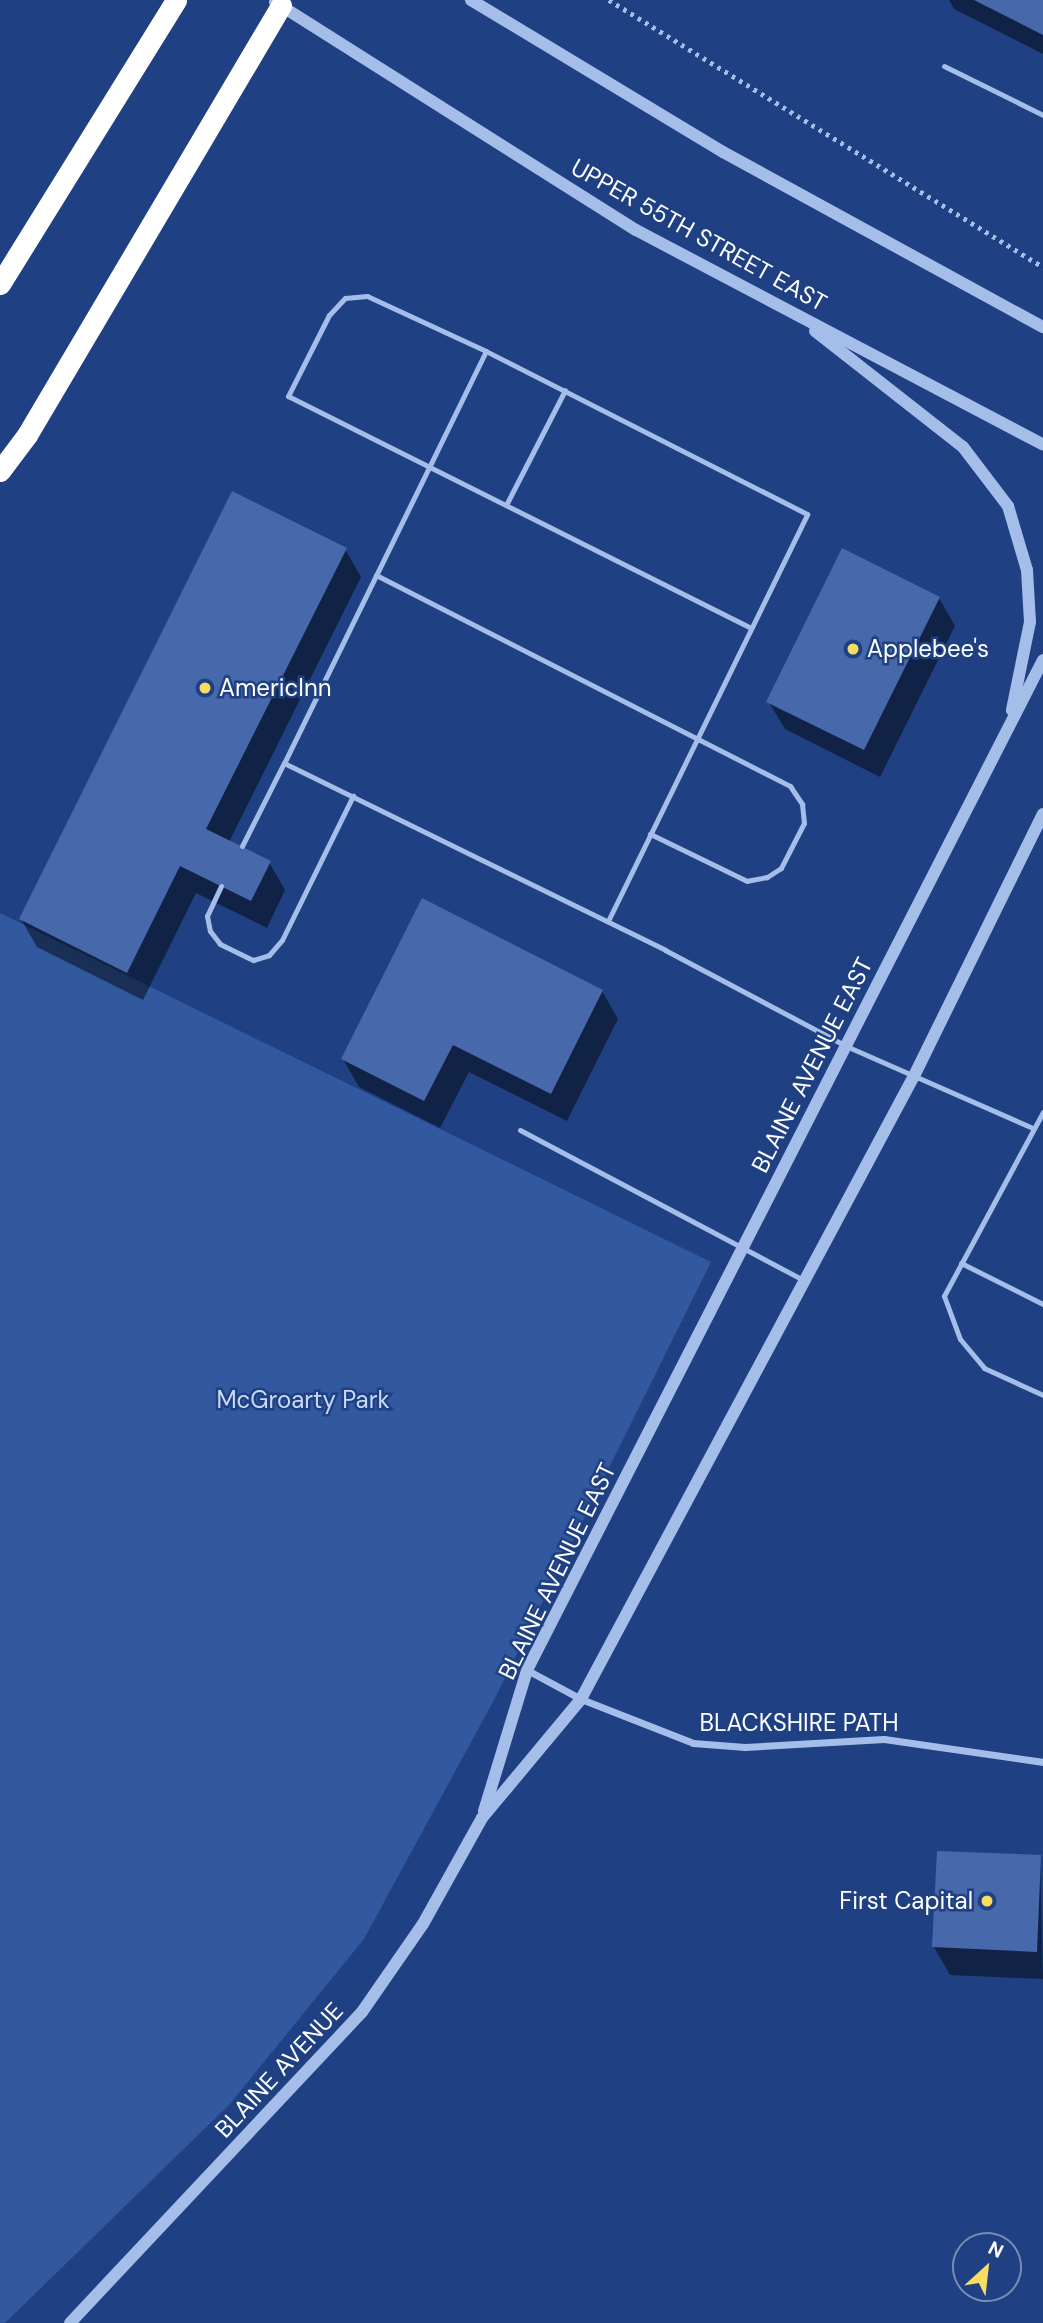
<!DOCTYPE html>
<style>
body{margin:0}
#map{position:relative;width:1043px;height:2323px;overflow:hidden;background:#1f4082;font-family:"DM Sans",sans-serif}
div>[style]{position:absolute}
.green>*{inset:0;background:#3258a0}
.shadow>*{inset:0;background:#0007}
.building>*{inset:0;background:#4769ab}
.path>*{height:4.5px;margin-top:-2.25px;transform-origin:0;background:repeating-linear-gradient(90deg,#a5bde9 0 3.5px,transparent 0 8.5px)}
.service>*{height:5px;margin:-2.5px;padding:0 2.5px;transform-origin:2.5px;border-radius:2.5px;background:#a5bde9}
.minor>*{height:7px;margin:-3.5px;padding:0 3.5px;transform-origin:3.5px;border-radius:3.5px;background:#a5bde9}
.tertiary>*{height:12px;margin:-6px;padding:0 6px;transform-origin:6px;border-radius:6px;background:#a5bde9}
.motorway>*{height:21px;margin:-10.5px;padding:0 10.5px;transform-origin:10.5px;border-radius:10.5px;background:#fff}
.dots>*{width:19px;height:19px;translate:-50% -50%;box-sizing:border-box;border:4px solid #1f4082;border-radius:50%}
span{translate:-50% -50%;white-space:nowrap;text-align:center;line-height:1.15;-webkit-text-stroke:5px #1f4082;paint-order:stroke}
.street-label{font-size:24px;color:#fff}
.poi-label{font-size:24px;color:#fff}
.left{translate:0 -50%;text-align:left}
.right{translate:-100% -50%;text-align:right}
.park-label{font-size:24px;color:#c9d9f7}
.north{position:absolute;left:952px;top:2232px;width:70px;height:70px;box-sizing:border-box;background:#1f4082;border:2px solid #798cb4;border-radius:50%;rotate:27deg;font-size:19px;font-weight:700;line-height:28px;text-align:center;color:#fff}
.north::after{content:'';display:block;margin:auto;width:24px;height:32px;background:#f7dc64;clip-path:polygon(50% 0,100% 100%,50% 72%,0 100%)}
</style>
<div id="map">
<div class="green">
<div style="clip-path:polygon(0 913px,711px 1262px,494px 1700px,364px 1939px,229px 2105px,5px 2323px,0 2323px)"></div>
</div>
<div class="shadow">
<div style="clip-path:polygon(949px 0,1043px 0,1043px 54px,954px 9px)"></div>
<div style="clip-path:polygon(345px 549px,361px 577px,229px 842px,269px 862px,285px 890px,267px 928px,196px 893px,143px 1000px,37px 947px,21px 919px)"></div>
<div style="clip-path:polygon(939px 598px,955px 626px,880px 777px,785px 729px,768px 701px)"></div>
<div style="clip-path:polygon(602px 991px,618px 1019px,567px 1121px,469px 1072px,440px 1128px,359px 1087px,343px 1059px)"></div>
<div style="clip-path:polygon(1040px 1857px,1043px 1979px,950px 1975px,934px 1947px)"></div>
</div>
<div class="building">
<div style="clip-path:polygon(974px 0,1043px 0,1043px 35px)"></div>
<div style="clip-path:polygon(232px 491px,347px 548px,206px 829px,271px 861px,251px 901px,180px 866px,127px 973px,19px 919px)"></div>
<div style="clip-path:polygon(842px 548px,940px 597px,864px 750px,766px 702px)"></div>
<div style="clip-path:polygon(422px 898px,603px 990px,551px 1094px,453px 1045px,424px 1101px,341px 1059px)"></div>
<div style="clip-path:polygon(937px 1851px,1041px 1855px,1037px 1952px,932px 1947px)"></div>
</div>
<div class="path">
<div style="left:609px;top:0;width:510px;rotate:31.6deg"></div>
</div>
<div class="service">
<div style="left:944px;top:66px;width:110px;rotate:26.3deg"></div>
<div style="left:486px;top:351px;width:131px;rotate:-155.2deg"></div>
<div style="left:367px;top:296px;width:22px;rotate:175deg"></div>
<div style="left:345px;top:298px;width:23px;rotate:133deg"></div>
<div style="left:329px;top:315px;width:91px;rotate:116.8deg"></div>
<div style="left:288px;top:396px;width:518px;rotate:26.61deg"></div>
<div style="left:506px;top:505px;width:129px;rotate:-62.8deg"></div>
<div style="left:376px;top:575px;width:465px;rotate:27deg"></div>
<div style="left:790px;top:786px;width:22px;rotate:56deg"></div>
<div style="left:802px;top:804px;width:19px;rotate:84deg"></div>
<div style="left:804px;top:823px;width:51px;rotate:117.1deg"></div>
<div style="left:781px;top:868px;width:17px;rotate:147deg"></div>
<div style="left:767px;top:877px;width:20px;rotate:169deg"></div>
<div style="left:747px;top:881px;width:108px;rotate:-154.1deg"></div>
<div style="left:242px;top:846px;width:93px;rotate:-63.2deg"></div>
<div style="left:221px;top:886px;width:33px;rotate:115deg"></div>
<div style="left:207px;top:916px;width:15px;rotate:79deg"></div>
<div style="left:210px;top:931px;width:16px;rotate:52deg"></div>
<div style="left:220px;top:944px;width:37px;rotate:26deg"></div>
<div style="left:253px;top:960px;width:17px;rotate:-17deg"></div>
<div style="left:269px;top:955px;width:20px;rotate:-49deg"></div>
<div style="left:282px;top:940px;width:161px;rotate:-63.8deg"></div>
<div style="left:608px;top:921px;width:453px;rotate:-63.9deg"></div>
<div style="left:807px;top:514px;width:360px;rotate:-153.1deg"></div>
<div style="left:486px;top:351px;width:459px;rotate:116.1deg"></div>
<div style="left:284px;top:763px;width:424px;rotate:26.1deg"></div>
<div style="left:665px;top:950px;width:205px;rotate:27.9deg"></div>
<div style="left:846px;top:1046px;width:204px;rotate:23.7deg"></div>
<div style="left:1043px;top:1112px;width:209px;rotate:118.3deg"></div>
<div style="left:944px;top:1296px;width:46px;rotate:69.6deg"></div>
<div style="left:960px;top:1339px;width:38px;rotate:50deg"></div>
<div style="left:984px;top:1368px;width:65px;rotate:24.6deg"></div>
<div style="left:520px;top:1130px;width:323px;rotate:27.9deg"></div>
<div style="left:961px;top:1263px;width:92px;rotate:26.6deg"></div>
</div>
<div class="minor">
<div style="left:527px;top:1670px;width:61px;rotate:28.2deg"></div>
<div style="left:581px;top:1699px;width:120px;rotate:21.4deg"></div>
<div style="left:693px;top:1743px;width:52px;rotate:4.4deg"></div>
<div style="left:745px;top:1747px;width:139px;rotate:-3.3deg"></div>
<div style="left:884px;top:1739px;width:161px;rotate:8.2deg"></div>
</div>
<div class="tertiary">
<div style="left:471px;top:0;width:294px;rotate:31.1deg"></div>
<div style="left:723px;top:152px;width:365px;rotate:28.7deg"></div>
<div style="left:275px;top:2px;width:427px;rotate:32.3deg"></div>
<div style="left:636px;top:230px;width:460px;rotate:27.8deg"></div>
<div style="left:815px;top:331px;width:188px;rotate:38.1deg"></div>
<div style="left:963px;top:447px;width:74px;rotate:52.7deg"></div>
<div style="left:1008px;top:506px;width:67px;rotate:73.5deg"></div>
<div style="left:1027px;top:570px;width:52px;rotate:86.7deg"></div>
<div style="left:1030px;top:622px;width:90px;rotate:101.6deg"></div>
<div style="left:484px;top:1811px;width:147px;rotate:-73deg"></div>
<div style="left:527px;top:1670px;width:1134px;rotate:-62.94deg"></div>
<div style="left:70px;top:2323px;width:427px;rotate:-46.8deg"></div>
<div style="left:362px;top:2012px;width:107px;rotate:-55.3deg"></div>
<div style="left:423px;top:1924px;width:121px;rotate:-60.9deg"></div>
<div style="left:482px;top:1818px;width:155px;rotate:-50.2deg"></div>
<div style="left:581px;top:1699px;width:706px;rotate:-61.88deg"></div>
<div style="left:914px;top:1076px;width:292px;rotate:-63.8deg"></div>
</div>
<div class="motorway">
<div style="left:0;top:284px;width:334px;rotate:-58.2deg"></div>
<div style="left:0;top:471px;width:45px;rotate:-53.1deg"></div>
<div style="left:27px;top:435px;width:499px;rotate:-59.4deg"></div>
</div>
<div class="dots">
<div style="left:853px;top:649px;background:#f7dc64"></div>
<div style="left:205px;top:688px;background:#f7dc64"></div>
<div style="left:987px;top:1901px;background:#f7dc64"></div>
</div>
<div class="street-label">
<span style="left:699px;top:235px;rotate:29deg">UPPER 55TH STREET EAST</span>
<span style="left:812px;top:1065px;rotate:-63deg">BLAINE AVENUE EAST</span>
<span style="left:557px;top:1571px;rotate:-64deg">BLAINE AVENUE EAST</span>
<span style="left:799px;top:1723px">BLACKSHIRE PATH</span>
<span style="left:279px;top:2070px;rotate:-47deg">BLAINE AVENUE</span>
</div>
<div class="poi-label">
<span class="left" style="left:867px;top:649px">Applebee's</span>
<span class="left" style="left:219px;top:688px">AmericInn</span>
<span class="right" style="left:973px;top:1901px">First Capital</span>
</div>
<div class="park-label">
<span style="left:303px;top:1400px">McGroarty Park</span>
</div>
<div class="north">N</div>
</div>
